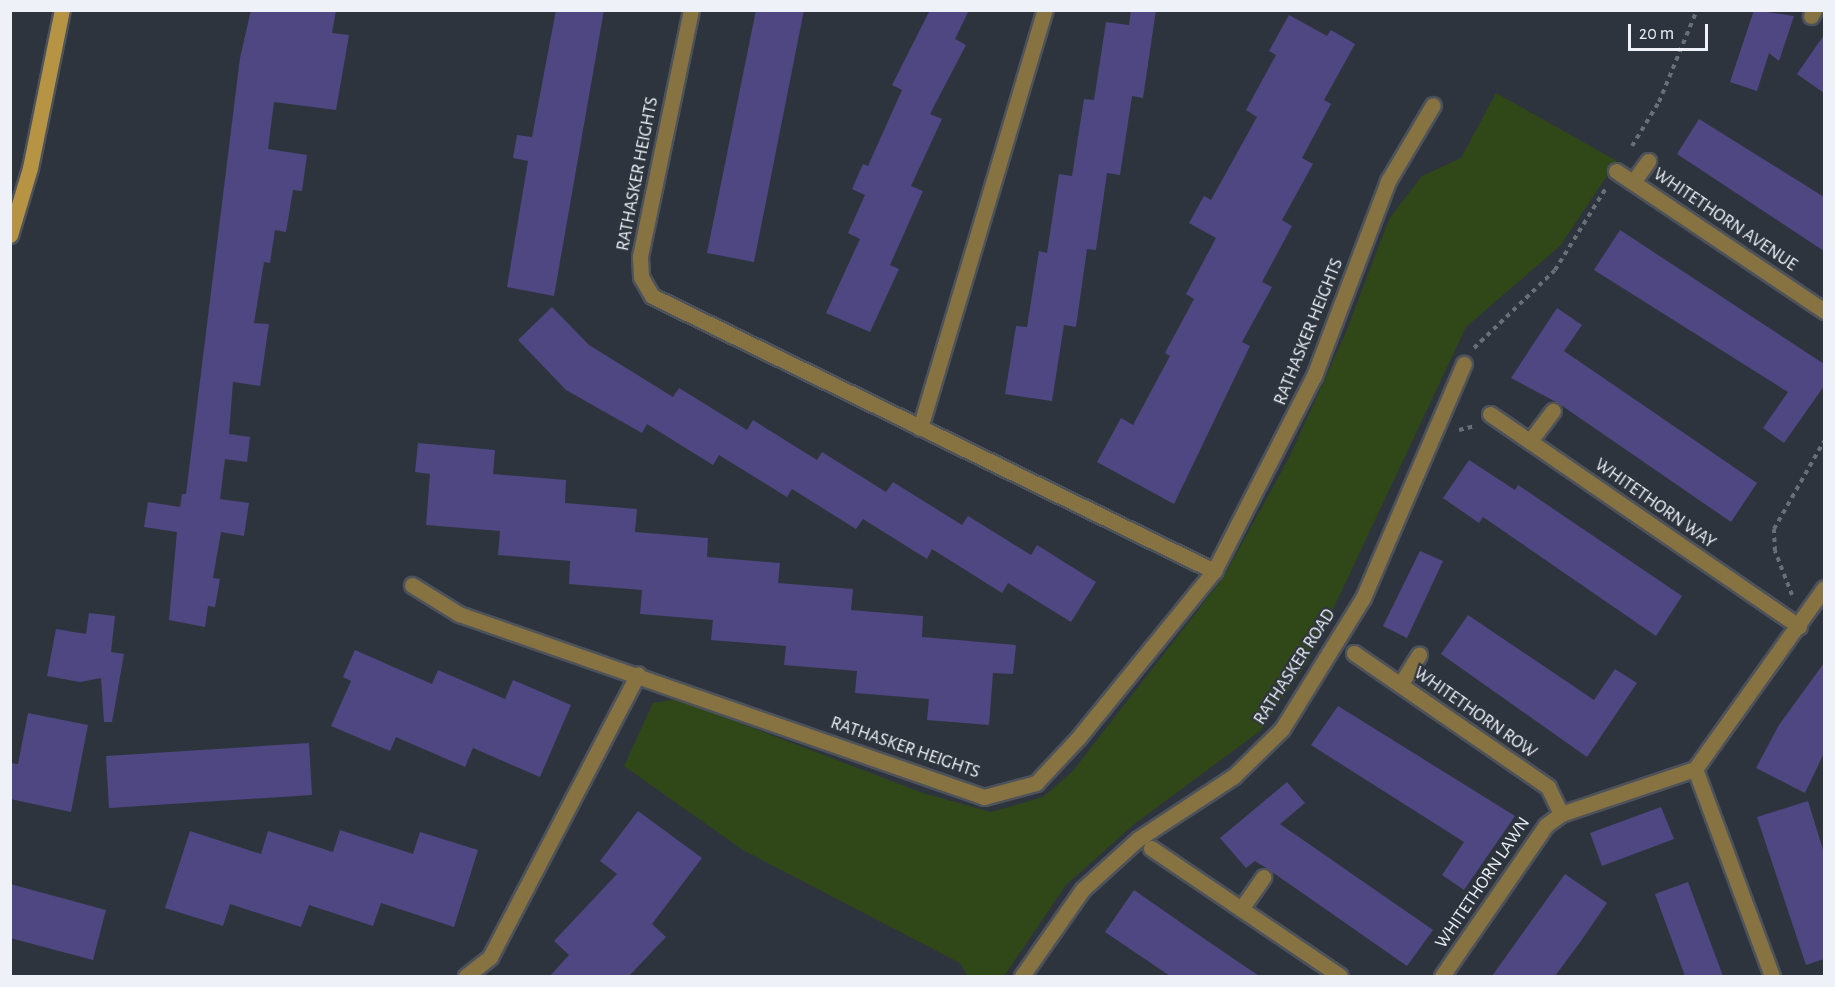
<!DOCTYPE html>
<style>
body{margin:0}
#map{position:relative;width:1835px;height:987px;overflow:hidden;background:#2e343d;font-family:"Alegreya Sans",sans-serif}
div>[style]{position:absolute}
.green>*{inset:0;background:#304718}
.building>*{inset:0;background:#4e4782}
.path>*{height:4px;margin-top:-2px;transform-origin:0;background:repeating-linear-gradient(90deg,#6a6f77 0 4.5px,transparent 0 9px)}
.roads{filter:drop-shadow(2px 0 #4d525b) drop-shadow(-2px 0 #4d525b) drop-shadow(0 2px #4d525b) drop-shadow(0 -2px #4d525b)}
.lane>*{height:15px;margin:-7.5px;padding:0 7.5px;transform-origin:7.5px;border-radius:7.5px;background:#877242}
.street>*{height:15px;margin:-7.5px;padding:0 7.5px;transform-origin:7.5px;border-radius:7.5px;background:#877242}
.secondary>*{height:15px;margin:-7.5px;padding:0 7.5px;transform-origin:7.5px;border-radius:7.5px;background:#b69444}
span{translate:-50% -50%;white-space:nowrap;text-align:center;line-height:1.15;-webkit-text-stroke:4.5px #2e343d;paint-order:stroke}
.street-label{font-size:18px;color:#eef2f8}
.frame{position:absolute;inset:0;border:12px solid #eef2f8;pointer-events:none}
.scale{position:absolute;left:1628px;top:24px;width:80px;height:27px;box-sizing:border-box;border:3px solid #eef2f8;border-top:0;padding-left:8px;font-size:18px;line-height:21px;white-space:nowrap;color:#eef2f8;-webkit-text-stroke:4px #2e343d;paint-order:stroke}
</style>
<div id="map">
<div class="green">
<div style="clip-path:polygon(1496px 93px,1617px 161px,1560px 246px,1466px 327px,1309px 660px,1260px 731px,1133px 825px,1066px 885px,1004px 976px,968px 976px,960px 963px,743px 850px,624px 766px,653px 703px,677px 699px,923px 793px,991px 812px,1043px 797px,1072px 772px,1223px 578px,1290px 456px,1346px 332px,1389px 219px,1422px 176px,1461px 158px)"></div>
</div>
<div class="building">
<div style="clip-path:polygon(251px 10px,336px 10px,332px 33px,349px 35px,336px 110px,274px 102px,268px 149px,307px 155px,302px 191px,293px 190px,286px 232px,275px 230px,270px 263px,264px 262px,254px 323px,269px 324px,260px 386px,233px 382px,229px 434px,250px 437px,247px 462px,225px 459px,220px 499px,249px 503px,244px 536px,221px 532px,213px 578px,220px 579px,215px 607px,208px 606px,205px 627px,169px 620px,177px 532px,144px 527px,148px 502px,180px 507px,182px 494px,186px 494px,240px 58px)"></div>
<div style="clip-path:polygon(556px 10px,604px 10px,554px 296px,507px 287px,528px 161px,513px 158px,517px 135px,532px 137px)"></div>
<div style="clip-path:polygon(756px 10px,804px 10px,754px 262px,707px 253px)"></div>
<div style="clip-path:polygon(930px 10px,969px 10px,955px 39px,966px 45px,930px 114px,942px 119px,911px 186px,923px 191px,890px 265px,899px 269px,870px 332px,826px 313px,860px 239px,848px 233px,865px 195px,852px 189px,863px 164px,868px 166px,902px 90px,892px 85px)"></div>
<div style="clip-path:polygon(1131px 10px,1156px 10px,1143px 98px,1132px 96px,1120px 175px,1107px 173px,1096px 250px,1087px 249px,1076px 327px,1064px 325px,1052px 401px,1005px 394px,1016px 326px,1027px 327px,1039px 251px,1047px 253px,1059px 174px,1072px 176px,1084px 99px,1094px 100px,1106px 22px,1129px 25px)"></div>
<div style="clip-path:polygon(1754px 10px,1794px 16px,1779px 61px,1769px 53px,1757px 91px,1730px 82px)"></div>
<div style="clip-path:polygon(1289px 15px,1327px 36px,1331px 30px,1355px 44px,1324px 100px,1331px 104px,1302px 158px,1313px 164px,1282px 220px,1292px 226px,1262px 282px,1272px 287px,1242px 342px,1250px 346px,1174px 504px,1097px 462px,1121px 418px,1133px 425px,1170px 356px,1165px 353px,1194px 299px,1186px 294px,1216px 238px,1189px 223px,1204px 196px,1211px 200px,1257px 117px,1246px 110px,1276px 55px,1269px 51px)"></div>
<div style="clip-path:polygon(1824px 35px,1824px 93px,1797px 74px)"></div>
<div style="clip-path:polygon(1699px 119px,1824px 197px,1824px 251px,1677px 154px)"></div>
<div style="clip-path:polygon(1620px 230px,1824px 364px,1824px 386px,1784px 443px,1763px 428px,1788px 392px,1594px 270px)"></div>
<div style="clip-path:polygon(552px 307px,589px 345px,673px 397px,679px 388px,747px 430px,753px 420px,817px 460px,822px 452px,886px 492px,893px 482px,962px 525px,968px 516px,1031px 555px,1037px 545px,1096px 582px,1071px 622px,1008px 583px,1002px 593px,932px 549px,927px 559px,863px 519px,856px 529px,792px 489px,787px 497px,719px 455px,713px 465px,647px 424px,642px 433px,566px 390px,518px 340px)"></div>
<div style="clip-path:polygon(1557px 308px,1582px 325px,1564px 351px,1757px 483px,1731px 522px,1558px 403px,1511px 378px)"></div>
<div style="clip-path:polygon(418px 443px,495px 450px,493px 474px,566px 480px,565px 503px,637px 509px,635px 532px,708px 538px,707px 557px,780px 563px,778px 583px,853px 589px,851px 610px,923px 616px,922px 637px,1016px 645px,1013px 674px,993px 673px,989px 725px,927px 720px,929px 699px,855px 693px,857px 671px,784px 665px,786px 646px,711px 640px,713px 620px,640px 614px,642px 590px,569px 584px,570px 561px,498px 555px,500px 531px,426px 525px,430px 474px,415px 472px)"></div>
<div style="clip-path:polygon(1469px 460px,1515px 490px,1518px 485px,1682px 596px,1656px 636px,1483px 517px,1479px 523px,1443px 498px)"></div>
<div style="clip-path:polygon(1420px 551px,1443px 561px,1407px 638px,1383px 626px)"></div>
<div style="clip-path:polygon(89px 613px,115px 616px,111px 652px,124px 654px,112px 722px,104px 722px,101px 678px,80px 682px,47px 676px,56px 629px,86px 634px)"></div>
<div style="clip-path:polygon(1468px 615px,1594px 700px,1615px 669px,1637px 683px,1587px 757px,1441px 654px)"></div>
<div style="clip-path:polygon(355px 650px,432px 684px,438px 670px,505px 699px,513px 680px,571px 705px,540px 777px,473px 748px,465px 767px,396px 737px,390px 751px,331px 726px,351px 681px,343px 677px)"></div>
<div style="clip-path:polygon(1824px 663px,1824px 753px,1805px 793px,1756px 768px,1779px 725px)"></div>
<div style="clip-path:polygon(1338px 706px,1515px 816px,1464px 890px,1442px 875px,1464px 842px,1311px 745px)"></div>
<div style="clip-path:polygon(28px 713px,88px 725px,71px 812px,10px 799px,10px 763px,18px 764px)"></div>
<div style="clip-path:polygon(309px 743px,312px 795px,109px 808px,106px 756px)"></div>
<div style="clip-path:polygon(1287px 782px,1305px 803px,1280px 824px,1433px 930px,1407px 966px,1268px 869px,1255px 861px,1246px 868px,1220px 838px)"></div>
<div style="clip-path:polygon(1808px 801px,1824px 853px,1824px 959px,1806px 965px,1757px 817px)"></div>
<div style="clip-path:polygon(1661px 807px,1674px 839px,1602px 866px,1590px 833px)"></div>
<div style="clip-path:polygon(638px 811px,702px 858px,652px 924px,666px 937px,629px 976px,550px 976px,569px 955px,554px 941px,617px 874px,600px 861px)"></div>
<div style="clip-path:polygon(340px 830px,413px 854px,420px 832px,478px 850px,454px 927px,381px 903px,373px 926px,309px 905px,301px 927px,230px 904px,223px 926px,165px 908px,190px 831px,261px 854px,268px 831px,333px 852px)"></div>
<div style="clip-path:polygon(1565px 874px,1607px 903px,1581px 941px,1555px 976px,1492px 976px)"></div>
<div style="clip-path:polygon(1688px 882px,1714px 952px,1723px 976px,1685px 976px,1655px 894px)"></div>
<div style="clip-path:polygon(10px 884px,106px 910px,93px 960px,10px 938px)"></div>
<div style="clip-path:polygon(1134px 890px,1193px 931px,1259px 976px,1170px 976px,1105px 932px)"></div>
</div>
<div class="path">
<div style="left:1632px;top:146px;width:52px;rotate:-58.5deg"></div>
<div style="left:1659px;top:102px;width:100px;rotate:-67.6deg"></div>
<div style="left:1474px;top:348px;width:112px;rotate:-43.9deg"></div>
<div style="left:1555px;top:270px;width:97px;rotate:-58.1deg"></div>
<div style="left:1459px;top:430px;width:16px;rotate:-14deg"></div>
<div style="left:1792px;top:595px;width:47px;rotate:-111.1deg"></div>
<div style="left:1775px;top:551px;width:22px;rotate:-93deg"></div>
<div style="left:1774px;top:529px;width:101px;rotate:-60.4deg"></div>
</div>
<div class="roads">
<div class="lane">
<div style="left:1530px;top:441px;width:38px;rotate:-53deg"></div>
</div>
<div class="street">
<div style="left:691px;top:10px;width:252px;rotate:101.7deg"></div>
<div style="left:640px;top:257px;width:20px;rotate:87deg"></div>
<div style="left:641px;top:277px;width:22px;rotate:60deg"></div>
<div style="left:652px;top:296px;width:626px;rotate:26.07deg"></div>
<div style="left:1811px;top:16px;width:7px;rotate:-63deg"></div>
<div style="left:1616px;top:171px;width:251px;rotate:33.9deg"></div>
<div style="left:1633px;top:182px;width:26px;rotate:-54deg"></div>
<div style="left:1490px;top:414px;width:375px;rotate:34.5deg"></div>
<div style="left:920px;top:428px;width:436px;rotate:-73.4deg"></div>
<div style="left:412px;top:585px;width:55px;rotate:31.7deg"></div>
<div style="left:459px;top:614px;width:556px;rotate:19.22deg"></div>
<div style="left:984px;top:797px;width:54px;rotate:-15.1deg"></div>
<div style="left:1036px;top:783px;width:63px;rotate:-46.9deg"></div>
<div style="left:1079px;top:737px;width:214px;rotate:-50.9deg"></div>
<div style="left:1214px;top:571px;width:219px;rotate:-62.9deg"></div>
<div style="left:1314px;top:376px;width:209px;rotate:-69.2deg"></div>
<div style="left:1388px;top:181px;width:88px;rotate:-59.4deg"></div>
<div style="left:1354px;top:653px;width:236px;rotate:34.6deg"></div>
<div style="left:1548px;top:787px;width:30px;rotate:64deg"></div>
<div style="left:1400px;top:685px;width:36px;rotate:-58deg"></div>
<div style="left:1695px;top:769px;width:221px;rotate:69.6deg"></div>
<div style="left:1151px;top:848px;width:228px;rotate:34.1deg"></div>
<div style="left:1241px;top:909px;width:39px;rotate:-55deg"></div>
<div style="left:466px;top:976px;width:31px;rotate:-38deg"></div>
<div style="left:490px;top:957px;width:319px;rotate:-62.4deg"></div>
<div style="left:1022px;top:976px;width:106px;rotate:-55deg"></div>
<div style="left:1083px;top:889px;width:74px;rotate:-42.3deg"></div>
<div style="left:1138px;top:839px;width:115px;rotate:-33.3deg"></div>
<div style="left:1234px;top:776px;width:67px;rotate:-44.4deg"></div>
<div style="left:1282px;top:729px;width:154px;rotate:-58.3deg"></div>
<div style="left:1363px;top:598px;width:255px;rotate:-66.7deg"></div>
<div style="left:1442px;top:976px;width:183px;rotate:-55.4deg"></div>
<div style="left:1546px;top:825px;width:19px;rotate:-36deg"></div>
<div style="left:1561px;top:814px;width:141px;rotate:-18.6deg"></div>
<div style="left:1695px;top:769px;width:222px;rotate:-54.5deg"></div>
</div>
<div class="secondary">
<div style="left:10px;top:235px;width:70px;rotate:-73.4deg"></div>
<div style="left:30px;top:168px;width:161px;rotate:-78.6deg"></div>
</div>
</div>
<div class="street-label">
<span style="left:638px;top:174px;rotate:-79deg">RATHASKER HEIGHTS</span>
<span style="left:1725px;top:220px;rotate:34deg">WHITETHORN AVENUE</span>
<span style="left:1309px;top:332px;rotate:-68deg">RATHASKER HEIGHTS</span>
<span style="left:1655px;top:504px;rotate:35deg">WHITETHORN WAY</span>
<span style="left:1295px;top:667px;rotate:-57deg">RATHASKER ROAD</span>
<span style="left:1475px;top:713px;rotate:35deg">WHITETHORN ROW</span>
<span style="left:905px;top:748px;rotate:19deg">RATHASKER HEIGHTS</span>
<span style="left:1483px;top:883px;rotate:-56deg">WHITETHORN LAWN</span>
</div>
<div class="frame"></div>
<div class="scale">20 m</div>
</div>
